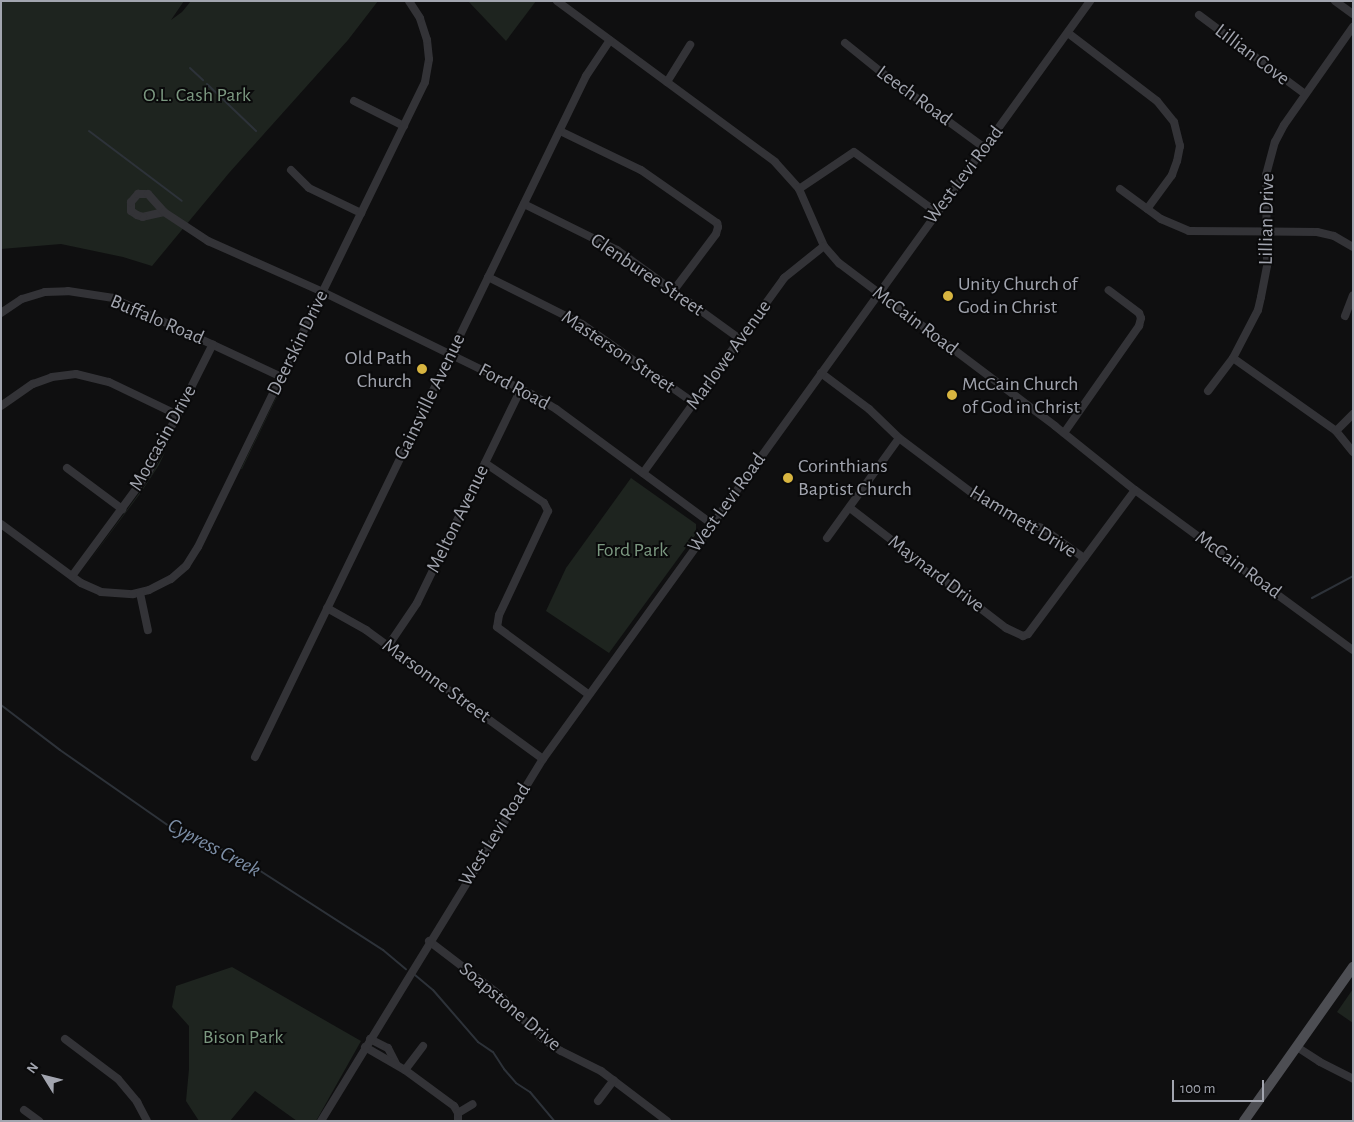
<!DOCTYPE html>
<style>
body{margin:0}
#map{position:relative;width:1354px;height:1122px;overflow:hidden;background:#0f0f10;font-family:"Alegreya Sans",sans-serif}
div>[style]{position:absolute}
.green>*{inset:0;background:#1e241f}
.stream>*{height:2px;margin:-1px;padding:0 1px;transform-origin:1px;border-radius:1px;background:#2d3239}
.minor>*{height:8px;margin:-4px;padding:0 4px;transform-origin:4px;border-radius:4px;background:#333337}
.major>*{height:10px;margin:-5px;padding:0 5px;transform-origin:5px;border-radius:5px;background:#4d4e53}
.dots>*{width:14px;height:14px;translate:-50% -50%;box-sizing:border-box;border:2px solid #0a0a0b;border-radius:50%}
span{translate:-50% -50%;white-space:nowrap;text-align:center;line-height:1.15;-webkit-text-stroke:4px #0a0a0b;paint-order:stroke}
.street-label{font-size:20px;color:#a2a5af}
.park-label{font-size:20px;color:#7b9880}
.poi-label{font-size:20px;color:#a2a5af}
.left{translate:0 -50%;text-align:left}
.right{translate:-100% -50%;text-align:right}
.water-label{font-size:21px;color:#7d8fa7;font-style:italic}
.frame{position:absolute;inset:0;border:2px solid #a2a5af;pointer-events:none}
.north{position:absolute;left:20px;top:1052px;width:50px;height:50px;-webkit-text-stroke:4px #0a0a0b;paint-order:stroke;rotate:306deg;font-size:14px;font-weight:700;line-height:20px;text-align:center;color:#a2a5af}
.north::after{content:'';display:block;margin:auto;width:18px;height:22px;background:#a2a5af;clip-path:polygon(50% 0,100% 100%,50% 72%,0 100%)}
.scale{position:absolute;left:1172px;top:1080px;width:92px;height:22px;box-sizing:border-box;border:2px solid #a2a5af;border-top:0;padding-left:6px;font-size:15px;line-height:18px;white-space:nowrap;color:#a2a5af;-webkit-text-stroke:4px #0a0a0b;paint-order:stroke}
</style>
<div id="map">
<div class="green">
<div style="clip-path:polygon(1px 1px,184px 1px,171px 20px,182px 12px,191px 1px,378px 1px,348px 40px,229px 173px,152px 266px,123px 257px,61px 244px,1px 249px)"></div>
<div style="clip-path:polygon(468px 1px,536px 1px,506px 41px)"></div>
<div style="clip-path:polygon(305px 339px,242px 469px,241px 469px)"></div>
<div style="clip-path:polygon(165px 452px,159px 465px,142px 491px,82px 571px,146px 484px)"></div>
<div style="clip-path:polygon(631px 478px,696px 524px,696px 534px,609px 653px,546px 611px,566px 568px)"></div>
<div style="clip-path:polygon(232px 967px,361px 1041px,316px 1121px,297px 1121px,255px 1091px,230px 1121px,199px 1121px,186px 1101px,189px 1069px,189px 1026px,172px 1007px,176px 986px)"></div>
<div style="clip-path:polygon(1353px 989px,1353px 1023px,1337px 1012px)"></div>
</div>
<div class="stream">
<div style="left:190px;top:68px;width:18px;rotate:43deg"></div>
<div style="left:207px;top:84px;width:68px;rotate:43.8deg"></div>
<div style="left:89px;top:131px;width:116px;rotate:37deg"></div>
<div style="left:1312px;top:598px;width:47px;rotate:-28.2deg"></div>
<div style="left:1px;top:705px;width:74px;rotate:37.3deg"></div>
<div style="left:60px;top:750px;width:145px;rotate:34.9deg"></div>
<div style="left:179px;top:833px;width:19px;rotate:28deg"></div>
<div style="left:196px;top:842px;width:36px;rotate:16deg"></div>
<div style="left:231px;top:852px;width:181px;rotate:32.8deg"></div>
<div style="left:383px;top:950px;width:30px;rotate:40deg"></div>
<div style="left:415px;top:975px;width:23px;rotate:40deg"></div>
<div style="left:433px;top:990px;width:69px;rotate:49.1deg"></div>
<div style="left:478px;top:1042px;width:18px;rotate:34deg"></div>
<div style="left:493px;top:1052px;width:20px;rotate:57deg"></div>
<div style="left:504px;top:1069px;width:18px;rotate:49deg"></div>
<div style="left:516px;top:1083px;width:17px;rotate:33deg"></div>
<div style="left:530px;top:1092px;width:38px;rotate:50deg"></div>
</div>
<div class="minor">
<div style="left:557px;top:1px;width:271px;rotate:36.4deg"></div>
<div style="left:775px;top:162px;width:36px;rotate:48deg"></div>
<div style="left:799px;top:189px;width:62px;rotate:66.3deg"></div>
<div style="left:824px;top:246px;width:23px;rotate:49deg"></div>
<div style="left:839px;top:263px;width:271px;rotate:37deg"></div>
<div style="left:1055px;top:426px;width:102px;rotate:38.7deg"></div>
<div style="left:1135px;top:490px;width:270px;rotate:36.3deg"></div>
<div style="left:1335px;top:1px;width:22px;rotate:36deg"></div>
<div style="left:1199px;top:15px;width:132px;rotate:36.7deg"></div>
<div style="left:1068px;top:33px;width:112px;rotate:37.4deg"></div>
<div style="left:1157px;top:101px;width:27px;rotate:51deg"></div>
<div style="left:1174px;top:122px;width:25px;rotate:76deg"></div>
<div style="left:1180px;top:146px;width:15px;rotate:101deg"></div>
<div style="left:1177px;top:161px;width:15px;rotate:110deg"></div>
<div style="left:1172px;top:175px;width:42px;rotate:126.3deg"></div>
<div style="left:845px;top:43px;width:46px;rotate:38.9deg"></div>
<div style="left:881px;top:72px;width:129px;rotate:36.2deg"></div>
<div style="left:667px;top:82px;width:44px;rotate:-58.1deg"></div>
<div style="left:354px;top:101px;width:56px;rotate:26.6deg"></div>
<div style="left:560px;top:131px;width:90px;rotate:25.7deg"></div>
<div style="left:641px;top:170px;width:93px;rotate:34.9deg"></div>
<div style="left:717px;top:223px;width:4px;rotate:76deg"></div>
<div style="left:718px;top:227px;width:7px;rotate:106deg"></div>
<div style="left:716px;top:234px;width:70px;rotate:126.9deg"></div>
<div style="left:291px;top:170px;width:25px;rotate:45deg"></div>
<div style="left:309px;top:188px;width:58px;rotate:25.7deg"></div>
<div style="left:799px;top:189px;width:66px;rotate:-33.9deg"></div>
<div style="left:854px;top:152px;width:102px;rotate:36.2deg"></div>
<div style="left:1120px;top:189px;width:51px;rotate:36.2deg"></div>
<div style="left:1161px;top:219px;width:30px;rotate:23deg"></div>
<div style="left:1189px;top:231px;width:128px;rotate:0.4deg"></div>
<div style="left:1317px;top:232px;width:17px;rotate:13deg"></div>
<div style="left:1334px;top:236px;width:22px;rotate:30deg"></div>
<div style="left:524px;top:204px;width:104px;rotate:26.3deg"></div>
<div style="left:617px;top:250px;width:152px;rotate:35.9deg"></div>
<div style="left:164px;top:212px;width:22px;rotate:167deg"></div>
<div style="left:143px;top:217px;width:6px;rotate:-162deg"></div>
<div style="left:137px;top:215px;width:7px;rotate:-146deg"></div>
<div style="left:131px;top:211px;width:9px;rotate:-90deg"></div>
<div style="left:131px;top:202px;width:11px;rotate:-49deg"></div>
<div style="left:138px;top:194px;width:10px"></div>
<div style="left:148px;top:194px;width:24px;rotate:48deg"></div>
<div style="left:164px;top:212px;width:53px;rotate:33.4deg"></div>
<div style="left:208px;top:241px;width:126px;rotate:23.9deg"></div>
<div style="left:323px;top:292px;width:232px;rotate:26.1deg"></div>
<div style="left:531px;top:394px;width:29px;rotate:31deg"></div>
<div style="left:556px;top:409px;width:194px;rotate:36.4deg"></div>
<div style="left:488px;top:277px;width:105px;rotate:26.6deg"></div>
<div style="left:582px;top:324px;width:137px;rotate:35.2deg"></div>
<div style="left:1px;top:313px;width:25px;rotate:-34deg"></div>
<div style="left:22px;top:299px;width:24px;rotate:-17deg"></div>
<div style="left:45px;top:292px;width:23px;rotate:-2deg"></div>
<div style="left:68px;top:291px;width:46px;rotate:8.8deg"></div>
<div style="left:113px;top:298px;width:187px;rotate:25.1deg"></div>
<div style="left:1345px;top:316px;width:22px;rotate:-69deg"></div>
<div style="left:1233px;top:358px;width:126px;rotate:35.3deg"></div>
<div style="left:1336px;top:431px;width:27px;rotate:51deg"></div>
<div style="left:821px;top:373px;width:60px;rotate:36.9deg"></div>
<div style="left:869px;top:409px;width:42px;rotate:44deg"></div>
<div style="left:899px;top:438px;width:106px;rotate:37deg"></div>
<div style="left:984px;top:502px;width:24px;rotate:30deg"></div>
<div style="left:1005px;top:514px;width:40px;rotate:21deg"></div>
<div style="left:1042px;top:528px;width:52px;rotate:35.5deg"></div>
<div style="left:1208px;top:391px;width:41px;rotate:-52.9deg"></div>
<div style="left:1233px;top:358px;width:54px;rotate:-62.5deg"></div>
<div style="left:1258px;top:310px;width:13px;rotate:-77deg"></div>
<div style="left:1261px;top:297px;width:33px;rotate:-79deg"></div>
<div style="left:1267px;top:265px;width:90px;rotate:-90.6deg"></div>
<div style="left:1266px;top:175px;width:34px;rotate:-75deg"></div>
<div style="left:1275px;top:142px;width:19px;rotate:-62deg"></div>
<div style="left:1284px;top:125px;width:120px;rotate:-54.9deg"></div>
<div style="left:1px;top:406px;width:39px;rotate:-35deg"></div>
<div style="left:33px;top:384px;width:20px;rotate:-20deg"></div>
<div style="left:52px;top:377px;width:24px;rotate:-7deg"></div>
<div style="left:76px;top:374px;width:34px;rotate:14deg"></div>
<div style="left:109px;top:382px;width:76px;rotate:25.6deg"></div>
<div style="left:1336px;top:431px;width:24px;rotate:-45deg"></div>
<div style="left:1064px;top:433px;width:131px;rotate:-55deg"></div>
<div style="left:1139px;top:326px;width:8px;rotate:-76deg"></div>
<div style="left:1141px;top:318px;width:5px;rotate:-112deg"></div>
<div style="left:1139px;top:313px;width:38px;rotate:-143deg"></div>
<div style="left:485px;top:463px;width:71px;rotate:34.1deg"></div>
<div style="left:544px;top:503px;width:9px;rotate:63deg"></div>
<div style="left:548px;top:511px;width:115px;rotate:115.2deg"></div>
<div style="left:499px;top:615px;width:12px;rotate:99deg"></div>
<div style="left:497px;top:627px;width:113px;rotate:36.4deg"></div>
<div style="left:67px;top:468px;width:69px;rotate:36.7deg"></div>
<div style="left:643px;top:473px;width:241px;rotate:-54.1deg"></div>
<div style="left:784px;top:278px;width:51px;rotate:-38.7deg"></div>
<div style="left:850px;top:508px;width:197px;rotate:37.6deg"></div>
<div style="left:1006px;top:628px;width:19px;rotate:25deg"></div>
<div style="left:1023px;top:636px;width:5px;rotate:-22deg"></div>
<div style="left:1028px;top:634px;width:179px;rotate:-53.4deg"></div>
<div style="left:1px;top:524px;width:99px;rotate:36.4deg"></div>
<div style="left:81px;top:583px;width:22px;rotate:24deg"></div>
<div style="left:101px;top:592px;width:32px;rotate:4deg"></div>
<div style="left:133px;top:594px;width:16px;rotate:-14deg"></div>
<div style="left:149px;top:590px;width:25px;rotate:-27deg"></div>
<div style="left:171px;top:579px;width:20px;rotate:-41deg"></div>
<div style="left:186px;top:566px;width:22px;rotate:-58deg"></div>
<div style="left:198px;top:547px;width:517px;rotate:-63.98deg"></div>
<div style="left:425px;top:82px;width:23px;rotate:-80deg"></div>
<div style="left:429px;top:59px;width:19px;rotate:-96deg"></div>
<div style="left:427px;top:40px;width:23px;rotate:-108deg"></div>
<div style="left:420px;top:18px;width:20px;rotate:-123deg"></div>
<div style="left:827px;top:538px;width:123px;rotate:-54.2deg"></div>
<div style="left:72px;top:576px;width:128px;rotate:-53.6deg"></div>
<div style="left:148px;top:473px;width:144px;rotate:-63.3deg"></div>
<div style="left:140px;top:593px;width:38px;rotate:78deg"></div>
<div style="left:327px;top:608px;width:45px;rotate:29.4deg"></div>
<div style="left:366px;top:630px;width:219px;rotate:36.1deg"></div>
<div style="left:388px;top:646px;width:52px;rotate:-56deg"></div>
<div style="left:417px;top:603px;width:238px;rotate:-64.1deg"></div>
<div style="left:255px;top:757px;width:757px;rotate:-64.08deg"></div>
<div style="left:586px;top:76px;width:43px;rotate:-56.3deg"></div>
<div style="left:429px;top:941px;width:91px;rotate:37.4deg"></div>
<div style="left:501px;top:996px;width:57px;rotate:46.4deg"></div>
<div style="left:540px;top:1037px;width:25px;rotate:34deg"></div>
<div style="left:561px;top:1051px;width:45px;rotate:26.6deg"></div>
<div style="left:601px;top:1071px;width:83px;rotate:37.1deg"></div>
<div style="left:65px;top:1039px;width:66px;rotate:37deg"></div>
<div style="left:118px;top:1079px;width:30px;rotate:50deg"></div>
<div style="left:137px;top:1102px;width:21px;rotate:62deg"></div>
<div style="left:370px;top:1039px;width:20px;rotate:27deg"></div>
<div style="left:388px;top:1048px;width:18px;rotate:63deg"></div>
<div style="left:365px;top:1047px;width:46px;rotate:29.9deg"></div>
<div style="left:405px;top:1070px;width:61px;rotate:36.3deg"></div>
<div style="left:454px;top:1106px;width:8px;rotate:60deg"></div>
<div style="left:1297px;top:1047px;width:27px;rotate:33deg"></div>
<div style="left:1320px;top:1062px;width:37px;rotate:27deg"></div>
<div style="left:405px;top:1070px;width:30px;rotate:-53deg"></div>
<div style="left:598px;top:1101px;width:26px;rotate:-53deg"></div>
<div style="left:24px;top:1110px;width:19px;rotate:36deg"></div>
<div style="left:321px;top:1121px;width:425px;rotate:-58.5deg"></div>
<div style="left:543px;top:759px;width:935px;rotate:-54.18deg"></div>
<div style="left:458px;top:1121px;width:8px;rotate:-90deg"></div>
<div style="left:458px;top:1113px;width:17px;rotate:-31deg"></div>
</div>
<div class="major">
<div style="left:1244px;top:1121px;width:189px;rotate:-54.7deg"></div>
</div>
<div class="dots">
<div style="left:948px;top:296px;background:#d8b540"></div>
<div style="left:422px;top:369px;background:#d8b540"></div>
<div style="left:952px;top:395px;background:#d8b540"></div>
<div style="left:788px;top:478px;background:#d8b540"></div>
</div>
<div class="street-label">
<span style="left:1252px;top:55px;rotate:37deg">Lillian Cove</span>
<span style="left:914px;top:96px;rotate:36deg">Leech Road</span>
<span style="left:964px;top:175px;rotate:-53deg">West Levi Road</span>
<span style="left:1267px;top:219px;rotate:-89deg">Lillian Drive</span>
<span style="left:647px;top:275px;rotate:34deg">Glenburee Street</span>
<span style="left:157px;top:320px;rotate:23deg">Buffalo Road</span>
<span style="left:915px;top:321px;rotate:37deg">McCain Road</span>
<span style="left:298px;top:343px;rotate:-64deg">Deerskin Drive</span>
<span style="left:618px;top:352px;rotate:34deg">Masterson Street</span>
<span style="left:729px;top:355px;rotate:-54deg">Marlowe Avenue</span>
<span style="left:514px;top:387px;rotate:28deg">Ford Road</span>
<span style="left:430px;top:397px;rotate:-64deg">Gainsville Avenue</span>
<span style="left:163px;top:438px;rotate:-61deg">Moccasin Drive</span>
<span style="left:727px;top:503px;rotate:-54deg">West Levi Road</span>
<span style="left:458px;top:519px;rotate:-64deg">Melton Avenue</span>
<span style="left:1023px;top:522px;rotate:31deg">Hammett Drive</span>
<span style="left:1238px;top:565px;rotate:36deg">McCain Road</span>
<span style="left:936px;top:574px;rotate:37deg">Maynard Drive</span>
<span style="left:436px;top:681px;rotate:36deg">Marsonne Street</span>
<span style="left:495px;top:835px;rotate:-58deg">West Levi Road</span>
<span style="left:510px;top:1007px;rotate:40deg">Soapstone Drive</span>
</div>
<div class="park-label">
<span style="left:197px;top:95px">O.L. Cash Park</span>
<span style="left:632px;top:550px">Ford Park</span>
<span style="left:243px;top:1037px">Bison Park</span>
</div>
<div class="poi-label">
<span class="left" style="left:958px;top:296px">Unity Church of<br>God in Christ</span>
<span class="right" style="left:412px;top:370px">Old Path<br>Church</span>
<span class="left" style="left:962px;top:396px">McCain Church<br>of God in Christ</span>
<span class="left" style="left:798px;top:478px">Corinthians<br>Baptist Church</span>
</div>
<div class="water-label">
<span style="left:214px;top:848px;rotate:28deg">Cypress Creek</span>
</div>
<div class="frame"></div>
<div class="north">N</div>
<div class="scale">100 m</div>
</div>
